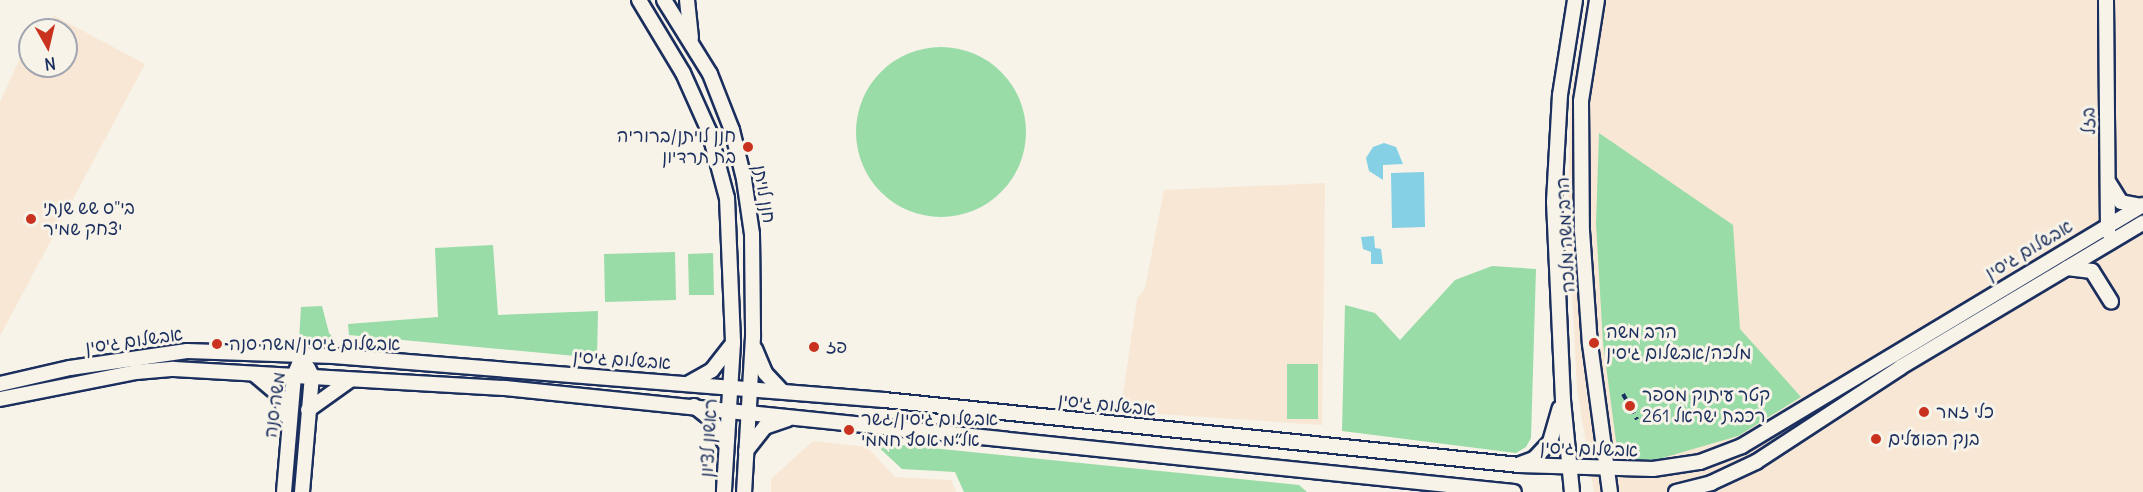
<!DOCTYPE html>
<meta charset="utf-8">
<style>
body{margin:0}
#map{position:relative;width:2143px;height:492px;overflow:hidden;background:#f7f3e8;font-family:Delius,"Playpen Sans Hebrew",sans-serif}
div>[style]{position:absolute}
.built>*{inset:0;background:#f8e7d5}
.green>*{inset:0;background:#99dca7}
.round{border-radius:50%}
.water>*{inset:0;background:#85d0e5}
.roads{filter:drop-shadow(2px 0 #1b2f5e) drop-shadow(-2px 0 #1b2f5e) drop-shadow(0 2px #1b2f5e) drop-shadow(0 -2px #1b2f5e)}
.secondary>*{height:14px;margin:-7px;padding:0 7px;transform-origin:7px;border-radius:7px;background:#f7f3e8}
.rail>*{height:4px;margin-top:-2px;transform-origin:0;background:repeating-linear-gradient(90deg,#1b2f5e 0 9px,transparent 0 13.5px)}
.dots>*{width:16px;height:16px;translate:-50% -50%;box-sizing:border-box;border:3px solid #f7f3e8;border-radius:50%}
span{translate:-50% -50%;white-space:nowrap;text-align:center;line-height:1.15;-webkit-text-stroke:6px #f7f3e8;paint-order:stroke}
.street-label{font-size:18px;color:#1b2f5e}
.poi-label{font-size:18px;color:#1b2f5e}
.right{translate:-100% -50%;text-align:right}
.left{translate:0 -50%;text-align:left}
.north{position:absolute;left:18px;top:18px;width:60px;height:60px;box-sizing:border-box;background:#f7f3e8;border:2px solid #9fa5b1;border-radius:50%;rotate:172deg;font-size:16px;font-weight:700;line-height:24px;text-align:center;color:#1b2f5e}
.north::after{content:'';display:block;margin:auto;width:21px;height:27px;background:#c8321e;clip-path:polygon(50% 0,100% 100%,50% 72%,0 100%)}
</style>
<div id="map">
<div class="built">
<div style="clip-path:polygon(1587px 0,2143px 0,2143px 492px,1594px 492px,1577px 389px,1568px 212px,1570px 100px)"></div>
<div style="clip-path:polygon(55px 16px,145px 64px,0 336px,0 102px,30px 36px,30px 66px,66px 66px,66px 30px,33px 30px)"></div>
<div style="clip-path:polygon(1325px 183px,1322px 425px,1130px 412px,1122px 401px,1137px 299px,1145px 288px,1164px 190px)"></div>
<div style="clip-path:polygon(813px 441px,867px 447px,895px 477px,951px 480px,956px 492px,771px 492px,771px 479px)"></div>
</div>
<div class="green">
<div class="round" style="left:856px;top:47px;width:170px;height:170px"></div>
<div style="clip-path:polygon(1599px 133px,1733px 225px,1740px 329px,1801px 397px,1738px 436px,1652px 461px,1618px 456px,1603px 343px,1596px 224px)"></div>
<div style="clip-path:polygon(493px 245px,498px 315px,598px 311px,597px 358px,349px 335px,348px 324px,438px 317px,435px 248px)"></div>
<div style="clip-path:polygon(675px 252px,676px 300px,605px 302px,604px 254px)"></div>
<div style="clip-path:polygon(713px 253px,714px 295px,689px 295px,688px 254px)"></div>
<div style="clip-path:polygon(1492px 266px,1536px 269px,1531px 438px,1526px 447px,1516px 453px,1342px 431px,1345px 305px,1375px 313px,1400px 340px,1455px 280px)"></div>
<div style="clip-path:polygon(322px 306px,329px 333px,334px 339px,299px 341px,301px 307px)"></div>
<div style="clip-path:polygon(1287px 364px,1318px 364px,1318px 419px,1287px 419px)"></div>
<div style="clip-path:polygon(873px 442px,1299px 485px,1307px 492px,964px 492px,955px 472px,902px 469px)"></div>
</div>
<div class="water">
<div style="clip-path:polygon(1384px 143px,1396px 147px,1403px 164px,1383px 165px,1383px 180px,1369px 171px,1366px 158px,1373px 147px)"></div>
<div style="clip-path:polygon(1424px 172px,1425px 227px,1392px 228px,1391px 173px)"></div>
<div style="clip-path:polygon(1374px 236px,1375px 248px,1381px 249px,1383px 264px,1371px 264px,1371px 252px,1363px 249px,1361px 237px)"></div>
</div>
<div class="roads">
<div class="secondary">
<div style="left:639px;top:0;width:85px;rotate:58.9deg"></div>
<div style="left:683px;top:73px;width:64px;rotate:65.9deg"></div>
<div style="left:709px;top:131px;width:69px;rotate:75deg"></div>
<div style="left:727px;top:198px;width:145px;rotate:87.6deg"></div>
<div style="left:733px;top:343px;width:149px;rotate:93.5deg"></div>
<div style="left:664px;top:0;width:87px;rotate:58.1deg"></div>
<div style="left:710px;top:74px;width:60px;rotate:68.6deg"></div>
<div style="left:732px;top:130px;width:50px;rotate:76.2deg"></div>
<div style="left:744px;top:179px;width:56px;rotate:81.7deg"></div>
<div style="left:752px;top:234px;width:103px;rotate:89.4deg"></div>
<div style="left:753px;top:337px;width:155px;rotate:93.3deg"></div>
<div style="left:687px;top:0;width:38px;rotate:84deg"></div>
<div style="left:1597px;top:0;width:102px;rotate:99deg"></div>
<div style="left:1581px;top:101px;width:130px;rotate:89.6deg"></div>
<div style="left:1582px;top:231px;width:113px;rotate:86deg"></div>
<div style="left:1590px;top:344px;width:149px;rotate:82.3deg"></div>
<div style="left:2106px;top:0;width:232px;rotate:89.5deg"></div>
<div style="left:2109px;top:183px;width:22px;rotate:58deg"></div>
<div style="left:2121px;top:202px;width:20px;rotate:11deg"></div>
<div style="left:2067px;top:268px;width:25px;rotate:7deg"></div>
<div style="left:2092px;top:271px;width:36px;rotate:58deg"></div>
<div style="left:755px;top:349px;width:26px;rotate:67deg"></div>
<div style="left:765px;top:373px;width:25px;rotate:47deg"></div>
<div style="left:254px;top:374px;width:34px;rotate:40deg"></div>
<div style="left:280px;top:396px;width:21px;rotate:73deg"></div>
<div style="left:689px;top:383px;width:26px;rotate:-29deg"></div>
<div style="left:712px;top:370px;width:34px;rotate:-52deg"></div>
<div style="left:0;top:384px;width:72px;rotate:-12.9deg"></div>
<div style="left:70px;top:368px;width:118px;rotate:-8.3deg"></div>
<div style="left:187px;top:351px;width:146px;rotate:2deg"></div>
<div style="left:333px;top:356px;width:553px;rotate:4.57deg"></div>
<div style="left:884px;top:400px;width:638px;rotate:5.84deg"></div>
<div style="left:1519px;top:465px;width:134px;rotate:1.7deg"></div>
<div style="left:1653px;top:469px;width:48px;rotate:-8.5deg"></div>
<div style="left:1700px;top:462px;width:45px;rotate:-20.9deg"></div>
<div style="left:1742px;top:446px;width:468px;rotate:-31deg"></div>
<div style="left:0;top:399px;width:139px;rotate:-11.2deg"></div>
<div style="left:136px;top:372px;width:38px;rotate:-5deg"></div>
<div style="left:174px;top:369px;width:332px;rotate:3.3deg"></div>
<div style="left:505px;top:388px;width:1014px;rotate:5.88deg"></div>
<div style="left:694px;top:406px;width:23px;rotate:38deg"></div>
<div style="left:712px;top:420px;width:26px;rotate:61deg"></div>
<div style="left:308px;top:410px;width:52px;rotate:-35.5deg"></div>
<div style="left:746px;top:451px;width:31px;rotate:-52deg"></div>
<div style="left:765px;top:427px;width:24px;rotate:-19deg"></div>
<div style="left:1520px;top:464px;width:15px;rotate:-20deg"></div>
<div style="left:1534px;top:459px;width:23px;rotate:-47deg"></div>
<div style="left:1550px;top:442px;width:35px;rotate:-74deg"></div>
<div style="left:284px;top:492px;width:116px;rotate:-85.1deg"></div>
<div style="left:294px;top:376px;width:23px;rotate:-67deg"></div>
<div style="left:302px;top:492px;width:116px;rotate:-85.1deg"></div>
<div style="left:312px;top:376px;width:9px;rotate:-117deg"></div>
<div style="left:1572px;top:492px;width:92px;rotate:-95.6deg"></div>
<div style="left:1563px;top:400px;width:198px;rotate:-92.6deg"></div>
<div style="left:1554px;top:202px;width:107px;rotate:-86.8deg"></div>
<div style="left:1560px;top:95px;width:96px;rotate:-81deg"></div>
<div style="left:1676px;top:492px;width:36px;rotate:-14deg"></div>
<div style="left:1711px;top:483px;width:50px;rotate:-25deg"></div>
<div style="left:1756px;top:462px;width:173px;rotate:-33.2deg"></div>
<div style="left:1901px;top:367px;width:282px;rotate:-30.8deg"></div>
</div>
</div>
<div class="rail">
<div style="left:1623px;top:394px;width:29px;rotate:61deg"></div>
</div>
<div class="dots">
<div style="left:748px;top:147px;background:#c8321e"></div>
<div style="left:31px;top:219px;background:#c8321e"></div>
<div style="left:1594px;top:343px;background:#c8321e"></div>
<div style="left:217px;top:344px;background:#c8321e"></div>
<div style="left:814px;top:347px;background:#c8321e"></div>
<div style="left:1630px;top:406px;background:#c8321e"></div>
<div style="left:1924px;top:412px;background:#c8321e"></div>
<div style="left:849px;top:430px;background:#c8321e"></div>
<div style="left:1876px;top:439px;background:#c8321e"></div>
</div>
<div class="street-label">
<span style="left:2089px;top:121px;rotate:-91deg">בזל</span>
<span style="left:764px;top:194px;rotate:80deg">חנן לויתן</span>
<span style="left:1566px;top:235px;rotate:-93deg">הרב משה מלכה</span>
<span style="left:2029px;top:250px;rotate:-31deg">אבשלום גיסין</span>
<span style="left:134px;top:341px;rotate:-8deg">אבשלום גיסין</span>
<span style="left:622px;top:360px;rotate:4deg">אבשלום גיסין</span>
<span style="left:275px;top:405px;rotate:-82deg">משה סנה</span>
<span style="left:1107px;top:405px;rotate:6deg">אבשלום גיסין</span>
<span style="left:709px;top:438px;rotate:-87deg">ראשון לציון</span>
<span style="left:1589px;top:449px;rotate:2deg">אבשלום גיסין</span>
</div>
<div class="poi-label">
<span class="right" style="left:736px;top:147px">חנן לויתן/ברוריה<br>בת תרדיון</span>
<span class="left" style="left:43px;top:219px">בי"ס שש שנתי<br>יצחק שמיר</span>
<span class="left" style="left:1606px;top:343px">הרב משה<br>מלכה/אבשלום גיסין</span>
<span class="left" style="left:229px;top:344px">אבשלום גיסין/משה סנה</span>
<span class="left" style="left:826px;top:347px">פז</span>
<span class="left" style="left:1642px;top:406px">קטר עיתוק מספר<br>261 רכבת ישראל</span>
<span class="left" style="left:1936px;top:412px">כלי זמר</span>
<span class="left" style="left:861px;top:430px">אבשלום גיסין/גשר<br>אל״מ אסף חממי</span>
<span class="left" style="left:1888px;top:439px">בנק הפועלים</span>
</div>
<div class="north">N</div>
</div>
